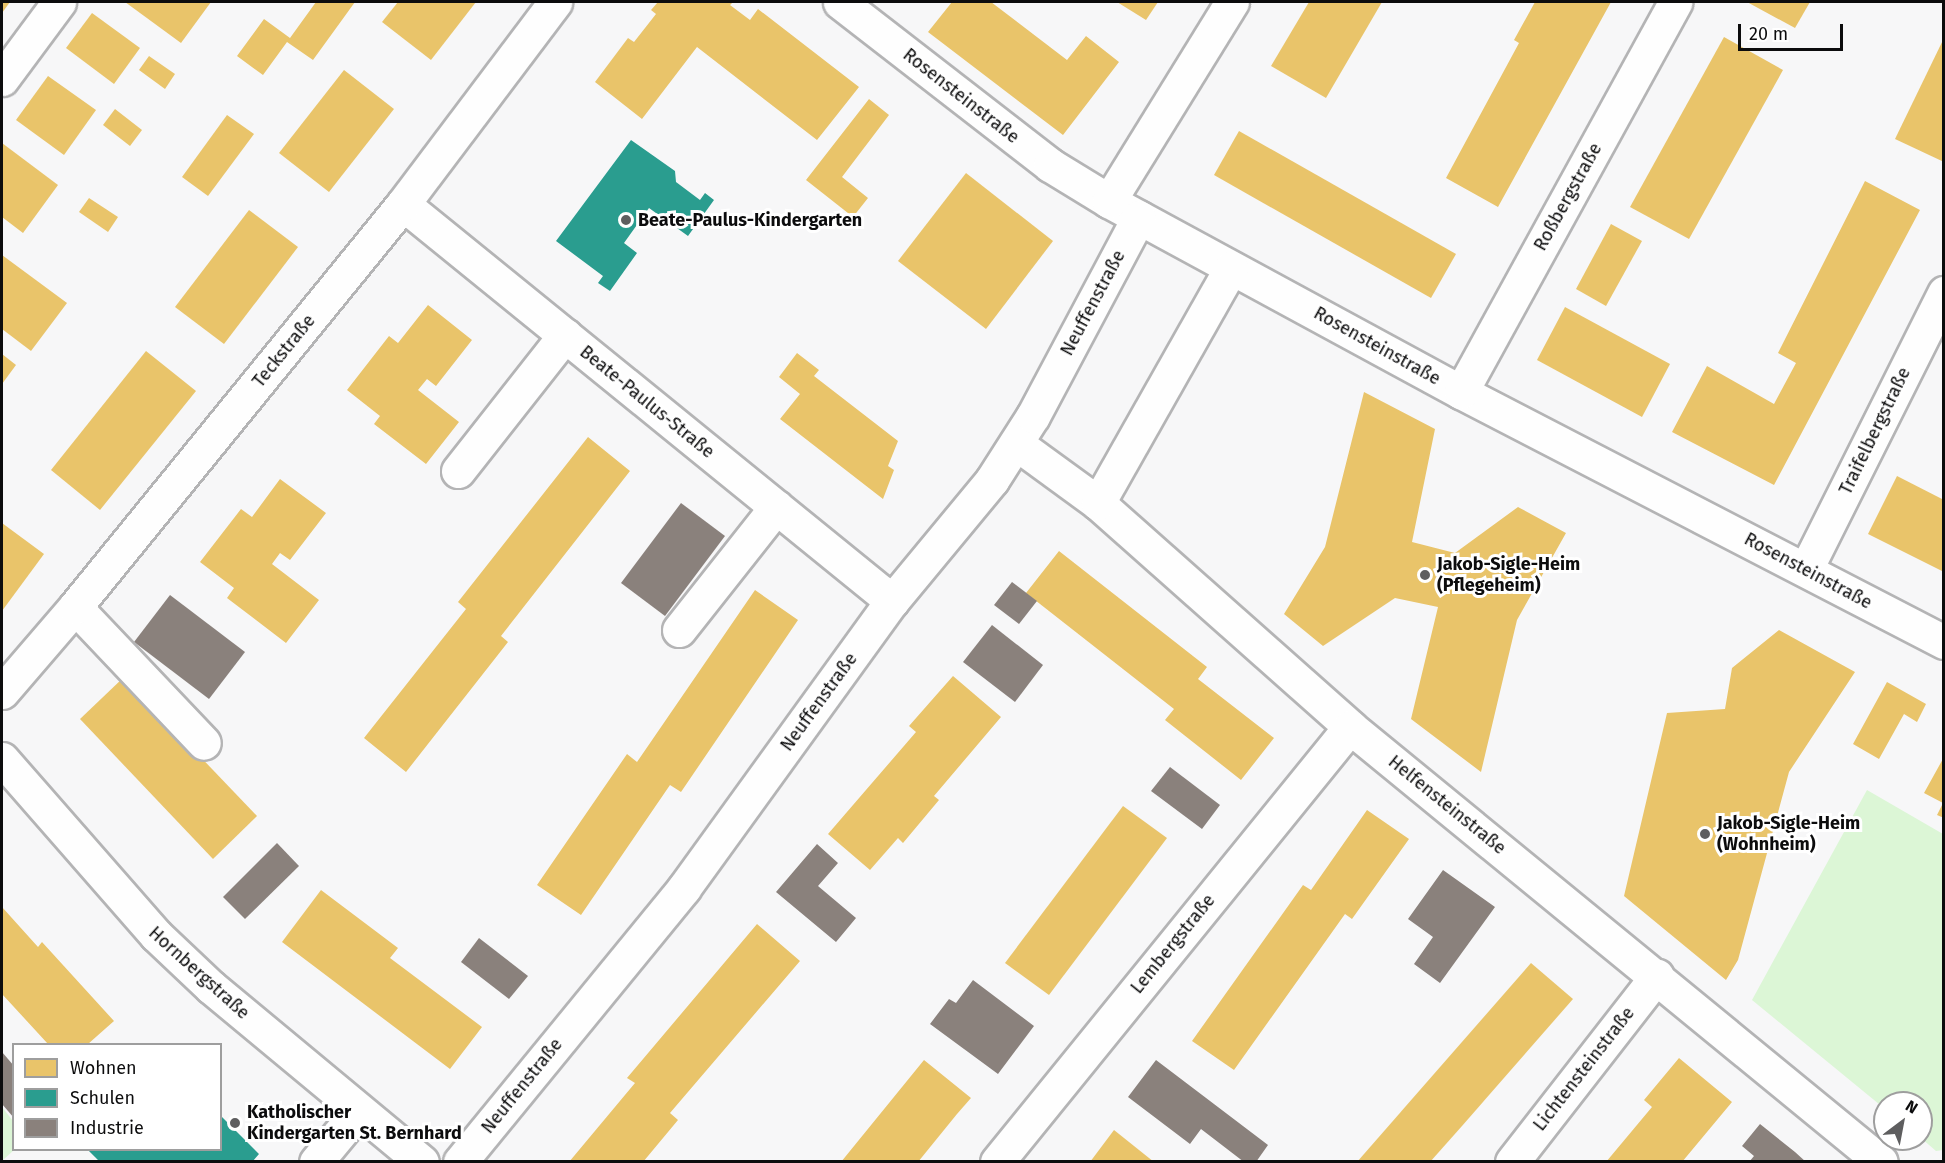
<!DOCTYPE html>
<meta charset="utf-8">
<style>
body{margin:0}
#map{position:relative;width:1945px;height:1163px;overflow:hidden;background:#f7f7f8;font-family:"Fira Sans",sans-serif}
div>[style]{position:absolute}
.green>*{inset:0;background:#dcf6d6}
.homes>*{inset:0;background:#e9c46a}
.schools>*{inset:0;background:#2a9d8f}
.industry>*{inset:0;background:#8a817c}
.roads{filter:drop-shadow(2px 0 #b4b4b5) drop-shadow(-2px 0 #b4b4b5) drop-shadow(0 2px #b4b4b5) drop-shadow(0 -2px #b4b4b5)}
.minor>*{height:33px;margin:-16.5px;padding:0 16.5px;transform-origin:16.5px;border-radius:16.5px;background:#fefefe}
.dots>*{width:16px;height:16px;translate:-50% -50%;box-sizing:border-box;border:3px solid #fff;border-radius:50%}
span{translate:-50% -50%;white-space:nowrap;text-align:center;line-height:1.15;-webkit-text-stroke:6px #fff;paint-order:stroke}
.street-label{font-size:18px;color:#0c0c0d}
.poi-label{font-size:18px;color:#0c0c0d;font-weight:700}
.left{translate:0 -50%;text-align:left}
.frame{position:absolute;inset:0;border:3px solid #0c0c0d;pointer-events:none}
.legend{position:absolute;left:12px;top:1043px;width:210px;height:108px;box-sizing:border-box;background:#fff;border:2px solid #9e9e9e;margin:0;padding:8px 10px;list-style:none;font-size:18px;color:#0c0c0d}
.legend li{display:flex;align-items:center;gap:12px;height:30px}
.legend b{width:30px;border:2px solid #9e9e9e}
.north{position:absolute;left:1873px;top:1091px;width:60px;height:60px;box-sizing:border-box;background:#fff;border:2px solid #9e9e9e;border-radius:50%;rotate:32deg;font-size:16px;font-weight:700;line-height:24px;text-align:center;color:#0c0c0d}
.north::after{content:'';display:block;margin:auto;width:21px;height:27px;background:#5e5e5f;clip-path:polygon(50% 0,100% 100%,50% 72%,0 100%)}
.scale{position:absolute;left:1738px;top:24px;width:105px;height:27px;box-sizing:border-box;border:3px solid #0c0c0d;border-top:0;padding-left:8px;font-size:18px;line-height:21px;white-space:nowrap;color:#0c0c0d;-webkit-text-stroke:4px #fff;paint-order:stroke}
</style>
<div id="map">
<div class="green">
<div style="clip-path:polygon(1867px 790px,1943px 834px,1943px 1150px,1936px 1151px,1921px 1138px,1921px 1103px,1885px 1103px,1885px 1109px,1752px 1000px)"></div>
<div style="clip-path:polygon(2px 1107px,13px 1121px,14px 1150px,2px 1161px)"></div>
</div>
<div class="homes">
<div style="clip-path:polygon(2px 2px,10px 2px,2px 13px)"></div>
<div style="clip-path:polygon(125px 2px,211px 2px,181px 43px)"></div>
<div style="clip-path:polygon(316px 2px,355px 2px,313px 60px,287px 42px,263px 75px,237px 56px,264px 19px,290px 38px)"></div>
<div style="clip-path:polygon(398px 2px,476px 2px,431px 60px,382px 22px)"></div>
<div style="clip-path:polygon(658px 2px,733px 2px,730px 5px,750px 20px,758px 9px,859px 87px,817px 140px,697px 47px,642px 119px,595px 82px,628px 38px,634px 42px,656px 14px,651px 10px)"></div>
<div style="clip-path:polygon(952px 2px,991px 2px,1067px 60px,1086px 36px,1119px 62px,1063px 135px,928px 32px)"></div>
<div style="clip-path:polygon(1117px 2px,1158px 2px,1146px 20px)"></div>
<div style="clip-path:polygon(1309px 2px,1382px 2px,1326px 98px,1271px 66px)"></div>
<div style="clip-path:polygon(1535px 2px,1611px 2px,1498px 207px,1446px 178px,1519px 43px,1514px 40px)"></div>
<div style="clip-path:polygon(1747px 2px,1810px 2px,1795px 28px)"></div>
<div style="clip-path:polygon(92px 13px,140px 48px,114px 84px,66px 48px)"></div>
<div style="clip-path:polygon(1724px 37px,1783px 70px,1689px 239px,1630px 207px)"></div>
<div style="clip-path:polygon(1944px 38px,1944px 162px,1895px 139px)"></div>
<div style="clip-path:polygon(149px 56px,175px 74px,165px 89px,139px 70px)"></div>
<div style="clip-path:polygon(344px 70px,394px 109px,329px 192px,279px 153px)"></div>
<div style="clip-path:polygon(48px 76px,96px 110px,64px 155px,16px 120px)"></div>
<div style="clip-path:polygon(869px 99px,889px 115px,842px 177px,868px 198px,853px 217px,806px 180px)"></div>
<div style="clip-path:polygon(115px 109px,142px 130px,130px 146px,103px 125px)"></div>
<div style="clip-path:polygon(227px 115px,254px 134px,208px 196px,182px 177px)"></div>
<div style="clip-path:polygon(1239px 131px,1456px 254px,1431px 298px,1214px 175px)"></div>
<div style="clip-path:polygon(2px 143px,58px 185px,23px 233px,2px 217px)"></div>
<div style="clip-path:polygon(966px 173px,1053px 241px,986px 329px,898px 261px)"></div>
<div style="clip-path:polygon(1865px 181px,1920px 210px,1774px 485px,1672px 432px,1707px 366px,1774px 404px,1796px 363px,1778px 353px)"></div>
<div style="clip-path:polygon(89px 198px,118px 217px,108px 232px,79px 212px)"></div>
<div style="clip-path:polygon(249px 210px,298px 247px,224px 344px,175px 307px)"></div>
<div style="clip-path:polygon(1611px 224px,1642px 241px,1606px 306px,1576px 289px)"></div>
<div style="clip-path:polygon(2px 255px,67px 303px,31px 351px,2px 329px)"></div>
<div style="clip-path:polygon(428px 305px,472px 340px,436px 386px,427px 379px,418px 390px,459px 422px,426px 464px,374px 424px,380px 416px,347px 390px,389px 336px,398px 343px)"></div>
<div style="clip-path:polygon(1565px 307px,1670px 364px,1642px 417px,1537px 360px)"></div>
<div style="clip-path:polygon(146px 351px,196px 391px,100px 510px,51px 470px)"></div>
<div style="clip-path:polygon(797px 353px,819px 370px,814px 376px,898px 441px,888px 466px,894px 470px,883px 499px,780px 419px,800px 394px,779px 377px)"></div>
<div style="clip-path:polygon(2px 354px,16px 365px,2px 384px)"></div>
<div style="clip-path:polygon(1364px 392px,1435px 429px,1412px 542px,1455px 553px,1518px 507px,1566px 533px,1517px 620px,1481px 772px,1411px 719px,1438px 607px,1395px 598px,1323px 646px,1284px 614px,1325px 547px)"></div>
<div style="clip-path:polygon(588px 437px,630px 471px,501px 636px,508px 642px,406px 772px,364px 738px,466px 609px,458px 602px)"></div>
<div style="clip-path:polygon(1897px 476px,1944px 500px,1944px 572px,1868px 534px)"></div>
<div style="clip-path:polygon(280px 479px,326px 513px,290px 560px,280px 553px,272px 564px,319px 600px,286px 643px,227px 598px,234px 588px,200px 562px,241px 509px,252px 517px)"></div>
<div style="clip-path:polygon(2px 523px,44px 554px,2px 611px)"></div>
<div style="clip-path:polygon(1059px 551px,1207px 667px,1198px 679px,1274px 738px,1241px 780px,1165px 720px,1174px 709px,1026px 593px)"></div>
<div style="clip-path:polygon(755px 590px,798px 620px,681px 792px,670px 785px,581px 915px,537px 885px,627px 754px,637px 762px)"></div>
<div style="clip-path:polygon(1779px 630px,1855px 672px,1789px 772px,1738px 960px,1726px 980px,1624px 896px,1667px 713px,1725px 709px,1732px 668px)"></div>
<div style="clip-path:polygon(953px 676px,1001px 717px,934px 796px,939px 800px,903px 843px,898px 838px,870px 870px,828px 834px,916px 732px,909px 726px)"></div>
<div style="clip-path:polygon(124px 677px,257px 816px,213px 859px,80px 719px)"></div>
<div style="clip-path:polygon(1887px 682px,1926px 704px,1917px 722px,1904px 714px,1879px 759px,1853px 744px)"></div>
<div style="clip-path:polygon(1944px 757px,1944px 818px,1937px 815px,1943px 803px,1924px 793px)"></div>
<div style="clip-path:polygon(1123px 806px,1167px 838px,1049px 995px,1005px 963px)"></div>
<div style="clip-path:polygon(1367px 810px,1409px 839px,1352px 919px,1345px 914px,1234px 1070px,1192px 1041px,1303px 885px,1311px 890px)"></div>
<div style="clip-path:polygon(321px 890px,398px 948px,390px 958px,482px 1027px,450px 1069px,282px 942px)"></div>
<div style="clip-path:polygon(2px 907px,38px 947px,42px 942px,114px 1021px,88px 1044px,48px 1044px,2px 994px)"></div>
<div style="clip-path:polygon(757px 924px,800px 961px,670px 1113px,678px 1120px,643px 1162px,569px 1162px,635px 1083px,627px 1078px)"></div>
<div style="clip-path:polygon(1531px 963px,1573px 999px,1462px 1126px,1430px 1162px,1357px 1162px)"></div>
<div style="clip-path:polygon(1679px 1058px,1732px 1102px,1682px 1162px,1606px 1162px,1652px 1107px,1644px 1100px)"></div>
<div style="clip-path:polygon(924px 1060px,971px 1098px,957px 1114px,918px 1162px,841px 1162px)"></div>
<div style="clip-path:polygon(1114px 1130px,1154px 1162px,1090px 1162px)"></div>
</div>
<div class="schools">
<div style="clip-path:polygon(631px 140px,675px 171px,676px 182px,700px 200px,705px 193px,714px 200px,688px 236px,649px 208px,624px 243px,637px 253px,610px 291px,598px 283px,603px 276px,556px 241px)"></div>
<div style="clip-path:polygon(220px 1115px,259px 1154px,252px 1162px,100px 1162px,88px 1150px,220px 1150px)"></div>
</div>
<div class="industry">
<div style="clip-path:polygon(681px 503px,725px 536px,665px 616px,621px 583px)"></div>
<div style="clip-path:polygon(1012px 582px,1037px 601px,1019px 624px,994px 605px)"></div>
<div style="clip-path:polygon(170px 595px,245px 652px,209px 699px,134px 642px)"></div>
<div style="clip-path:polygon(992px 625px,1043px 665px,1015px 702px,963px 662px)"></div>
<div style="clip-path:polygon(1170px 767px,1220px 805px,1202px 829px,1151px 791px)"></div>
<div style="clip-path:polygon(277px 843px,299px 866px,245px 919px,223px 897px)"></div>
<div style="clip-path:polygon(817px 844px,838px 863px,818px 886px,856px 918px,836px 942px,776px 892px)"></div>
<div style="clip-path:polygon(1443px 870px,1495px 907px,1440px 983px,1414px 964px,1433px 937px,1408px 919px)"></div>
<div style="clip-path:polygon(479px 938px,528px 976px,509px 999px,461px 962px)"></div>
<div style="clip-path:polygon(973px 980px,1034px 1026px,998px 1074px,930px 1024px,949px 999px,956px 1003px)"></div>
<div style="clip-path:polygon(2px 1052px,14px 1066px,14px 1118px,2px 1104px)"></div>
<div style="clip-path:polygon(1156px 1060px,1268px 1145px,1256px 1162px,1244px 1162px,1201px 1129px,1190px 1144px,1128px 1097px)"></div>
<div style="clip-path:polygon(1760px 1124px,1795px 1152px,1806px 1162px,1749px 1162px,1754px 1156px,1742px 1146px)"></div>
</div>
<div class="roads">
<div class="minor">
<div style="left:840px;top:2px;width:266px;rotate:37.8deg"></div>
<div style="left:1050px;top:165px;width:69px;rotate:31.4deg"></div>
<div style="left:1109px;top:201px;width:400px;rotate:28.5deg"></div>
<div style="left:1461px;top:392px;width:544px;rotate:27.37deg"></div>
<div style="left:2px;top:79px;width:96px;rotate:-53.5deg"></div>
<div style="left:1109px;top:201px;width:234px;rotate:-58.3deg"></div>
<div style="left:403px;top:204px;width:630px;rotate:39.07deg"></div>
<div style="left:1461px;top:392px;width:445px;rotate:-61.2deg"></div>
<div style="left:1017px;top:444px;width:100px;rotate:36.1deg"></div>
<div style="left:1098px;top:503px;width:337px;rotate:41.6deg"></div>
<div style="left:1350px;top:727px;width:686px;rotate:39.32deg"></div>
<div style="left:458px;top:471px;width:173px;rotate:-51.8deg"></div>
<div style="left:1098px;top:503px;width:270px;rotate:-60.5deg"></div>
<div style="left:1806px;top:569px;width:309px;rotate:-63.4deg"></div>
<div style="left:75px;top:607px;width:187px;rotate:46.5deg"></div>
<div style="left:679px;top:630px;width:157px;rotate:-51.7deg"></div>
<div style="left:2px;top:692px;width:112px;rotate:-49.3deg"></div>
<div style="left:75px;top:607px;width:520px;rotate:-50.86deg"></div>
<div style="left:403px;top:204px;width:253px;rotate:-53deg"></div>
<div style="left:2px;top:759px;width:234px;rotate:48.8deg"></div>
<div style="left:156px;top:935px;width:76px;rotate:43.4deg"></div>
<div style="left:211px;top:987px;width:274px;rotate:39.7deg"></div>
<div style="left:316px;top:1162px;width:67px;rotate:-50.4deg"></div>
<div style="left:460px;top:1162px;width:354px;rotate:-50.7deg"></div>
<div style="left:684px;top:888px;width:354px;rotate:-54.1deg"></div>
<div style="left:892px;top:601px;width:157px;rotate:-50.4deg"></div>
<div style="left:992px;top:480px;width:76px;rotate:-57.4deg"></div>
<div style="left:1033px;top:416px;width:225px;rotate:-62deg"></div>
<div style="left:997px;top:1162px;width:560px;rotate:-50.94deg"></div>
<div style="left:1512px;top:1162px;width:236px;rotate:-52.1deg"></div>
</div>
</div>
<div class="dots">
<div style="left:626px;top:220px;background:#5e5e5f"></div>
<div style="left:1425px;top:575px;background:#5e5e5f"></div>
<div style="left:1705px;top:834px;background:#5e5e5f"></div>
<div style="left:235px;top:1123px;background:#5e5e5f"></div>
</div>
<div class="street-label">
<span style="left:961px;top:96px;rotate:38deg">Rosensteinstraße</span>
<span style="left:1568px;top:197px;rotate:-61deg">Roßbergstraße</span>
<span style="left:1093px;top:303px;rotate:-62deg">Neuffenstraße</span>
<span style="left:1377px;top:346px;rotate:29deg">Rosensteinstraße</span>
<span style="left:284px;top:351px;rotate:-51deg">Teckstraße</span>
<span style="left:647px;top:402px;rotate:39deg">Beate-Paulus-Straße</span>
<span style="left:1875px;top:431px;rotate:-64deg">Traifelbergstraße</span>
<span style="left:1808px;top:571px;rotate:28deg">Rosensteinstraße</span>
<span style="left:819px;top:702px;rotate:-54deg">Neuffenstraße</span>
<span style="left:1447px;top:805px;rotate:39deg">Helfensteinstraße</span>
<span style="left:1173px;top:944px;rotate:-51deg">Lembergstraße</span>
<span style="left:199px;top:973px;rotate:42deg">Hornbergstraße</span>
<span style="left:1584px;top:1069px;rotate:-52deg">Lichtensteinstraße</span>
<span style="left:522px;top:1086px;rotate:-51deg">Neuffenstraße</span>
</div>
<div class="poi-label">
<span class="left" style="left:638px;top:220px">Beate-Paulus-Kindergarten</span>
<span class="left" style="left:1437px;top:575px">Jakob-Sigle-Heim<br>(Pflegeheim)</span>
<span class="left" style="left:1717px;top:834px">Jakob-Sigle-Heim<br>(Wohnheim)</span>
<span class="left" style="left:247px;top:1123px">Katholischer<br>Kindergarten St. Bernhard</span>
</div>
<div class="frame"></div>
<ul class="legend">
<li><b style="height:16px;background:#e9c46a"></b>Wohnen</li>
<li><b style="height:16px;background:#2a9d8f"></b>Schulen</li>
<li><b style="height:16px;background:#8a817c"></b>Industrie</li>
</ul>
<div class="north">N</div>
<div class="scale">20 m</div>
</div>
